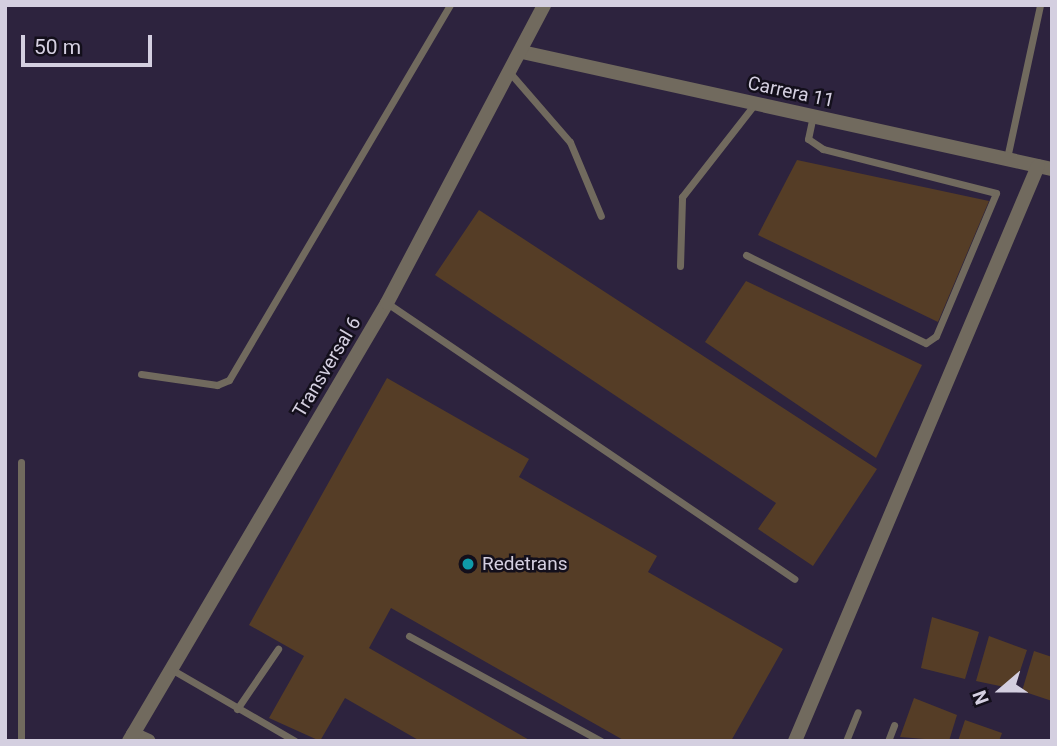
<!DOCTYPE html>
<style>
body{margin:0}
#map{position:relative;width:1057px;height:746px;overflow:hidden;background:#2d233e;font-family:Roboto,sans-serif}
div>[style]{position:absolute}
.building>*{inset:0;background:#553d26}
.service>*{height:7px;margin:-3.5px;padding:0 3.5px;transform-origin:3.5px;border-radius:3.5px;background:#716a5e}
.minor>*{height:14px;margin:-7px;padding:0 7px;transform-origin:7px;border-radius:7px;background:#716a5e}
.tertiary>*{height:14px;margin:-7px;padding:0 7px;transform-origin:7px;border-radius:7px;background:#716a5e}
.dots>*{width:19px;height:19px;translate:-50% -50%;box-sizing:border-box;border:4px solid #130f1b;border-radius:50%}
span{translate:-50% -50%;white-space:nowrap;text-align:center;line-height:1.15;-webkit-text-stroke:5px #130f1b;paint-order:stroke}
.street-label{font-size:19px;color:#d4cfe0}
.poi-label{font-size:19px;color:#d4cfe0}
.left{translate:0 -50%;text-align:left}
.frame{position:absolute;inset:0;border:7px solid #d4cfe0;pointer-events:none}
.north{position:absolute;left:966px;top:655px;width:70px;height:70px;-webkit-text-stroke:5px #130f1b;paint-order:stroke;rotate:250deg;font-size:19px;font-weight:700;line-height:28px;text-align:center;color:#d4cfe0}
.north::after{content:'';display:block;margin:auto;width:24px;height:32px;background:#d4cfe0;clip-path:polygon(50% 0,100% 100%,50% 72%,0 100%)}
.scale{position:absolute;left:21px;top:35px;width:131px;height:32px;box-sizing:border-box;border:4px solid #d4cfe0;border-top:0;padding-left:9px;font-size:21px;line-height:24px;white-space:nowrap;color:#d4cfe0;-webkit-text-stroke:5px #130f1b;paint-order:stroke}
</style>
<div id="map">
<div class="building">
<div style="clip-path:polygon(797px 160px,989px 201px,938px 322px,758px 235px)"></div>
<div style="clip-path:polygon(479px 210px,877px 469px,813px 566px,758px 529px,776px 503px,435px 275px)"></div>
<div style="clip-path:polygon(746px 281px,922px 365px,876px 458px,705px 342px)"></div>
<div style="clip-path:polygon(387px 378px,529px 459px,519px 477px,657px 556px,648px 572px,783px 649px,731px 741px,625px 741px,391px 608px,369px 648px,531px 741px,420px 741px,345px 698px,320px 741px,269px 718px,304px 656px,249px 625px)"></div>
<div style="clip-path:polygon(932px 617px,979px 632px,965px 679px,921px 668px)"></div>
<div style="clip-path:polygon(989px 636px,1027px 650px,1014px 689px,976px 681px)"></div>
<div style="clip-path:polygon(1034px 651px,1052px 657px,1052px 701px,1022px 691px)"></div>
<div style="clip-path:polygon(914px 698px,957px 715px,949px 741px,900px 737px)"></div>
<div style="clip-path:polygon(965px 720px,1002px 733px,999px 741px,958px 741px)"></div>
</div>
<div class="service">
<div style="left:511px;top:74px;width:90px;rotate:49.1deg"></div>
<div style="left:570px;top:142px;width:80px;rotate:67.3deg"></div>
<div style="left:1007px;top:158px;width:157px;rotate:-77.8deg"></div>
<div style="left:746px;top:255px;width:200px;rotate:26.1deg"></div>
<div style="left:926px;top:343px;width:12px;rotate:-35deg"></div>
<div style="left:936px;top:336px;width:155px;rotate:-67.2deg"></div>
<div style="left:996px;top:193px;width:179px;rotate:-165.7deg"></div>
<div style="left:823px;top:149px;width:18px;rotate:-146deg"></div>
<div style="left:808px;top:139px;width:24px;rotate:-78deg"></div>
<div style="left:680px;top:266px;width:69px;rotate:-88.3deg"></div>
<div style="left:682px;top:197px;width:117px;rotate:-52deg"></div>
<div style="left:387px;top:303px;width:492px;rotate:34.1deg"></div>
<div style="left:141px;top:374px;width:77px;rotate:8.2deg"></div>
<div style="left:217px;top:385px;width:13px;rotate:-23deg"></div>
<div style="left:229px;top:380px;width:435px;rotate:-59.5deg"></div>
<div style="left:21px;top:462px;width:279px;rotate:90deg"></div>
<div style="left:409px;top:636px;width:219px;rotate:28.7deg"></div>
<div style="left:171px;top:669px;width:143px;rotate:30.1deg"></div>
<div style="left:237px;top:709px;width:73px;rotate:-55.7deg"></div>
<div style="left:846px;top:741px;width:31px;rotate:-68deg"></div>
<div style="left:888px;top:741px;width:17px;rotate:-69deg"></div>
</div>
<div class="minor">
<div style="left:522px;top:52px;width:543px;rotate:12.45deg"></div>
<div style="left:133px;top:734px;width:17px;rotate:24deg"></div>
<div style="left:795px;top:741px;width:624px;rotate:-67.09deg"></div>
</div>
<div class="tertiary">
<div style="left:129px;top:741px;width:508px;rotate:-59.5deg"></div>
<div style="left:387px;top:303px;width:337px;rotate:-62.2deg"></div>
</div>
<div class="dots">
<div style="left:468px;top:564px;background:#0f9aa8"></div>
</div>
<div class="street-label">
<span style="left:791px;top:92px;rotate:12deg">Carrera 11</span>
<span style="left:327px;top:367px;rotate:-59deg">Transversal 6</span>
</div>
<div class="poi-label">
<span class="left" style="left:482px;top:564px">Redetrans</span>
</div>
<div class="frame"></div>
<div class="north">N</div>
<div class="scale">50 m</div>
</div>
